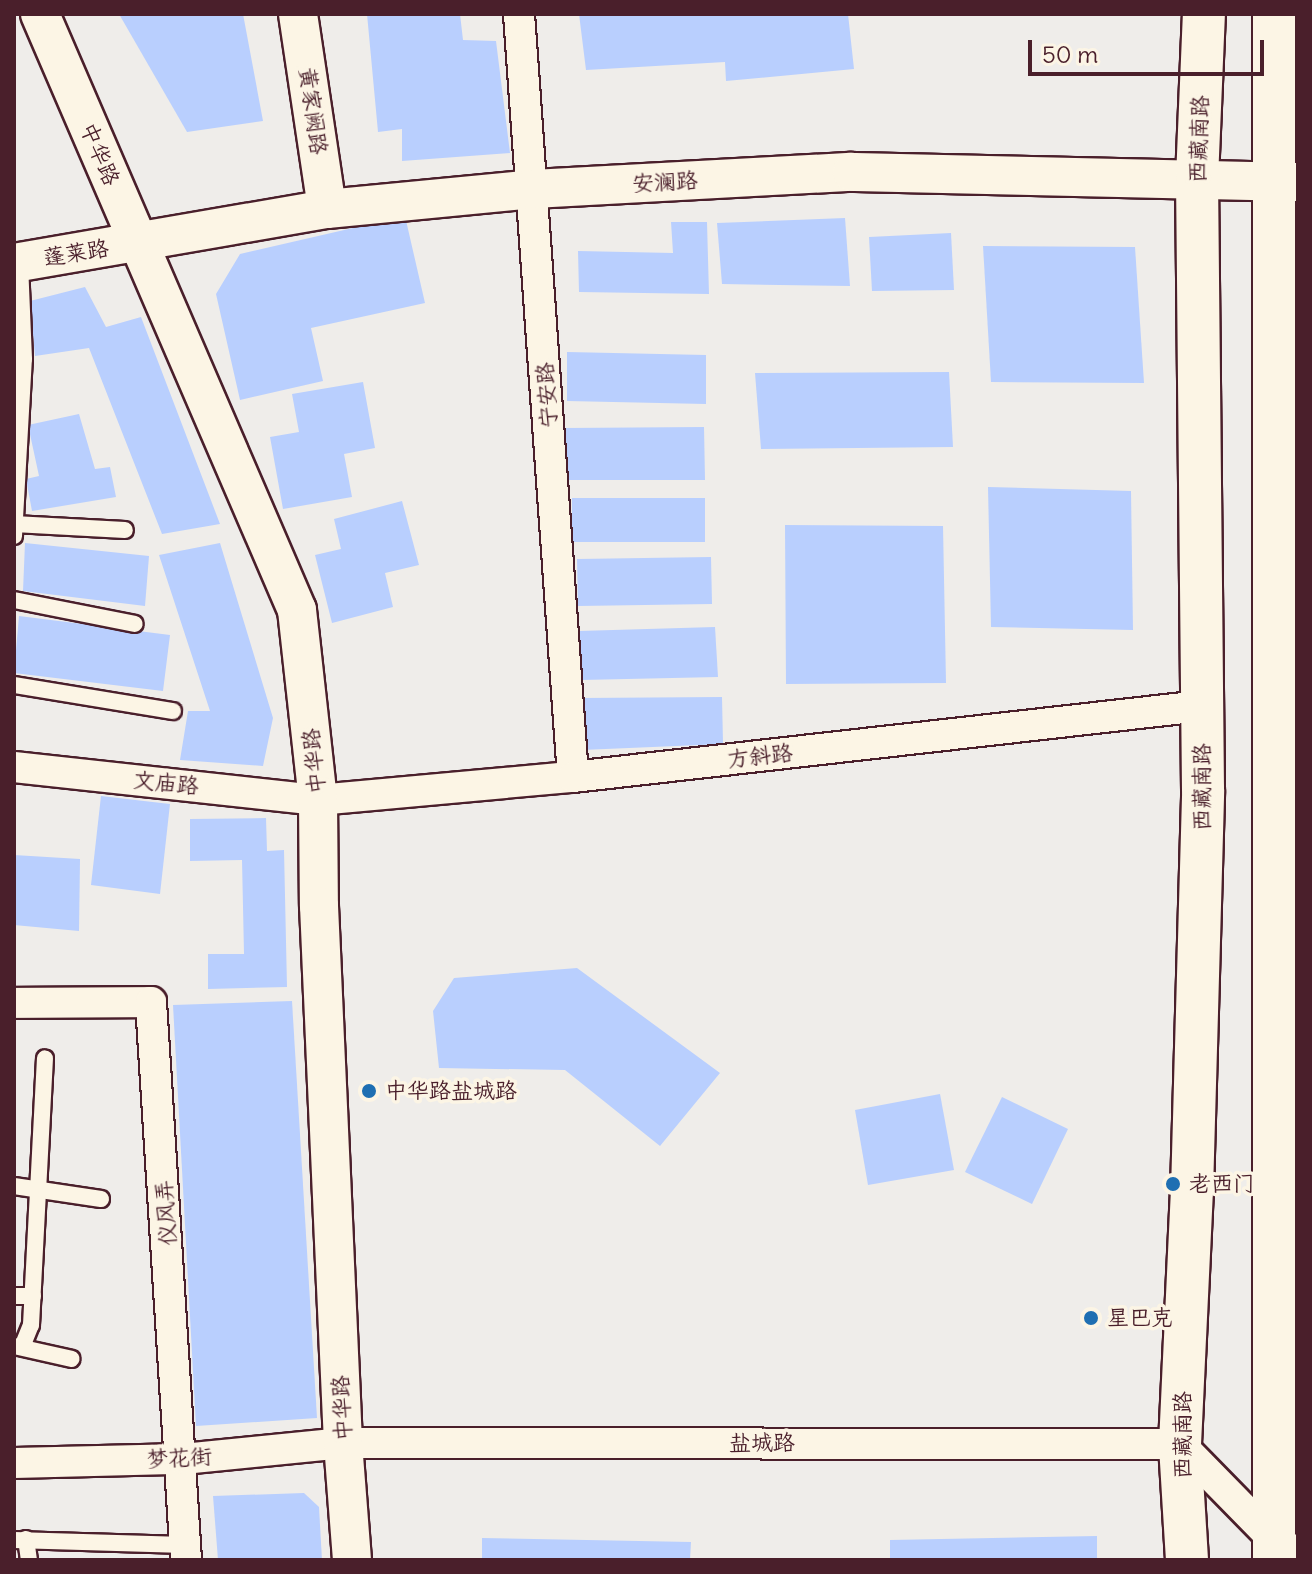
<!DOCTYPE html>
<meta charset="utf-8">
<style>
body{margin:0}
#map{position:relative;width:1312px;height:1574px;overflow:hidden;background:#efedea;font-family:Delius,"LXGW WenKai TC",sans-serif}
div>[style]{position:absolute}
.building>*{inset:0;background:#b9cffe}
.roads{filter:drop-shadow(2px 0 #4a1f2b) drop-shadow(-2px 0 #4a1f2b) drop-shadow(0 2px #4a1f2b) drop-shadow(0 -2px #4a1f2b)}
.service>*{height:16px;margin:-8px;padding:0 8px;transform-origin:8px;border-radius:8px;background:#fcf5e5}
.minor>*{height:30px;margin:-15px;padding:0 15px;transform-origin:15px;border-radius:15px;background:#fcf5e5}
.tertiary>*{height:38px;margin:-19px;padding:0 19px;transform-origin:19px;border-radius:19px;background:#fcf5e5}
.secondary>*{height:42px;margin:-21px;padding:0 21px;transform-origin:21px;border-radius:21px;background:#fcf5e5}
.dots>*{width:22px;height:22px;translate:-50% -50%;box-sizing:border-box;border:4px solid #fcf5e5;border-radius:50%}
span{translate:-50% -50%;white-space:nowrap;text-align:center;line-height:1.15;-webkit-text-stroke:7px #fcf5e5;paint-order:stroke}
.street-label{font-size:22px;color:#4a1f2b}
.poi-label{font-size:22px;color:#4a1f2b}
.left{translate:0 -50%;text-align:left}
.frame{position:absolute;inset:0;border:16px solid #4a1f2b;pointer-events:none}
.scale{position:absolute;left:1028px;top:40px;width:236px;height:36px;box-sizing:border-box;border:4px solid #4a1f2b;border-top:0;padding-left:10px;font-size:24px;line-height:28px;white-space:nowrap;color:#4a1f2b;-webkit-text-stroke:6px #fcf5e5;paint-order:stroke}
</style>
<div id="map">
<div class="building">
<div style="clip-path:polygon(119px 14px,243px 14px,263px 121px,187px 132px)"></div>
<div style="clip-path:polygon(367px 14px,460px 14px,463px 40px,496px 41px,510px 153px,402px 161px,402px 129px,378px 132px)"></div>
<div style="clip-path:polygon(579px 14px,848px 14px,854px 69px,726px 81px,725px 62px,586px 70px)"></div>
<div style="clip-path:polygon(405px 216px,425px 303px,311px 328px,323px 381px,240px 400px,216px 294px,240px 254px)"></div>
<div style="clip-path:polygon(845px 218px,850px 286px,722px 284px,717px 223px)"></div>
<div style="clip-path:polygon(671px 222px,707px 222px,709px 294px,579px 292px,578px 251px,673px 253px)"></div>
<div style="clip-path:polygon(951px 233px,954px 290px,872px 291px,869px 237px)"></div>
<div style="clip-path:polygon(983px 246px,1135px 247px,1144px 383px,991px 382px)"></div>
<div style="clip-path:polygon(85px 287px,106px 327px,141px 317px,220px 524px,162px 534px,89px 348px,35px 356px,30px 301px)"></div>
<div style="clip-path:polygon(567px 352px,706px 355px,706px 404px,567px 401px)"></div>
<div style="clip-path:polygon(949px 372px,953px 447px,761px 449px,755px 373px)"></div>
<div style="clip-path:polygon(363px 382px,375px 448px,344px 454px,352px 497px,283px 509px,270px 437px,299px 432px,292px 394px)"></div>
<div style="clip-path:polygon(79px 414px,95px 469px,110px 467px,116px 497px,32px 511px,26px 479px,39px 476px,28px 425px)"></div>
<div style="clip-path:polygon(704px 427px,705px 480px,566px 480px,565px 428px)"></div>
<div style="clip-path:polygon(988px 487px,1131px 491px,1133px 630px,991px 627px)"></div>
<div style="clip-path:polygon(572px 498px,705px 498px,705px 542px,572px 542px)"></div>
<div style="clip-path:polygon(402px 501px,419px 565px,385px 573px,393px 607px,332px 623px,315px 555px,341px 549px,334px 519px)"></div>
<div style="clip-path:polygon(785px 525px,943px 526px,946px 683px,786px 684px)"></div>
<div style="clip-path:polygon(25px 543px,149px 556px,145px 606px,23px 591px)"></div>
<div style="clip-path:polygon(220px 543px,273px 718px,263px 766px,180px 760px,188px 711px,210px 711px,159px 555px)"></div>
<div style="clip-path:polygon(711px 557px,712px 604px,578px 606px,577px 559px)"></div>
<div style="clip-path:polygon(19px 616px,170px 635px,163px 691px,14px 673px)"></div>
<div style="clip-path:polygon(715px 627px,718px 677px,581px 680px,579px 631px)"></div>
<div style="clip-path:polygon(722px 697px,723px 744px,582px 750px,581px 698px)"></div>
<div style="clip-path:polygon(101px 796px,170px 804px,160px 894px,91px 885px)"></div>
<div style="clip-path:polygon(266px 818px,267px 851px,284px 850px,287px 987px,208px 989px,208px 954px,244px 954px,242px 860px,190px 861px,190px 819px)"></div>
<div style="clip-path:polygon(14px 855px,80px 859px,79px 931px,14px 925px)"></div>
<div style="clip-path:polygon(577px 968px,720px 1073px,660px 1146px,565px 1070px,439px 1068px,433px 1011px,454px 978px)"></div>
<div style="clip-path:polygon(292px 1001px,317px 1418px,196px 1426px,173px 1005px)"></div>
<div style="clip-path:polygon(940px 1094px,954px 1170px,868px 1185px,855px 1110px)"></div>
<div style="clip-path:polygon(1002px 1097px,1068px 1129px,1032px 1204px,965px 1172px)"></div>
<div style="clip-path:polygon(304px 1493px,319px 1507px,322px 1560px,218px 1560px,213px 1496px)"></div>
<div style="clip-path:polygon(1097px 1536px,1097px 1560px,890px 1560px,890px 1540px)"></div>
<div style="clip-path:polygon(482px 1538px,691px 1542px,690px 1560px,482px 1560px)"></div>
</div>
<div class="roads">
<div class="service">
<div style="left:14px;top:524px;width:111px;rotate:3.1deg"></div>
<div style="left:14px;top:536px;width:177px;rotate:-86.8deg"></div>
<div style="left:24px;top:359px;width:97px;rotate:-92.4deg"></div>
<div style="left:14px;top:600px;width:123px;rotate:11.2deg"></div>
<div style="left:14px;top:685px;width:161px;rotate:9.3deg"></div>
<div style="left:14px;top:1186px;width:88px;rotate:8.5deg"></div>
<div style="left:14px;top:1296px;width:19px"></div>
<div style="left:14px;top:1346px;width:59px;rotate:12.6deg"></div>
<div style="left:22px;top:1347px;width:24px;rotate:-68deg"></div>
<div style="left:31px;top:1325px;width:267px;rotate:-87deg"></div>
<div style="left:26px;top:1539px;width:21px;rotate:82deg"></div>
<div style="left:14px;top:1540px;width:171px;rotate:1.7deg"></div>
</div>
<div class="minor">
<div style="left:519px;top:14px;width:765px;rotate:85.95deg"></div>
<div style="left:14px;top:767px;width:306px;rotate:6.2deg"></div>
<div style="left:318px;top:800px;width:256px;rotate:-5.2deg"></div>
<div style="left:573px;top:777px;width:632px;rotate:-6.45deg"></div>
<div style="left:14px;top:1003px;width:137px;rotate:-0.4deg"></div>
<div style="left:151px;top:1002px;width:559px;rotate:86.41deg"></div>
<div style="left:14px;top:1463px;width:169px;rotate:-1.4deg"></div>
<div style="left:183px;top:1459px;width:161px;rotate:-5.7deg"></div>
<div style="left:343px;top:1443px;width:837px;rotate:0.07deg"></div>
<div style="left:1180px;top:1444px;width:134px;rotate:45.6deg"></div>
<div style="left:1274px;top:1540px;width:27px;rotate:28deg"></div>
</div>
<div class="tertiary">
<div style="left:40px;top:14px;width:649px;rotate:66.67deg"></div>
<div style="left:297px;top:610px;width:191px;rotate:83.7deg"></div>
<div style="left:318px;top:800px;width:106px;rotate:89.5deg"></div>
<div style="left:319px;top:906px;width:538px;rotate:87.44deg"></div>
<div style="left:343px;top:1443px;width:117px;rotate:85.6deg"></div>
<div style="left:298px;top:14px;width:197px;rotate:81.5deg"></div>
<div style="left:14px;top:263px;width:318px;rotate:-9.8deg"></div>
<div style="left:327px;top:209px;width:207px;rotate:-5.5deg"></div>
<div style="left:533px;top:189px;width:319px;rotate:-3.1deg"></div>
<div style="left:852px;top:172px;width:446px;rotate:1.3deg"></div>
</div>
<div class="secondary">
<div style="left:1274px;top:14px;width:1546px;rotate:90deg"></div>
<div style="left:1187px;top:1560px;width:116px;rotate:-93.5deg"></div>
<div style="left:1180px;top:1444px;width:253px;rotate:-87.3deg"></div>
<div style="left:1192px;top:1191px;width:401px;rotate:-88.4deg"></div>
<div style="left:1203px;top:790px;width:611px;rotate:-90.56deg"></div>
<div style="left:1197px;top:179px;width:165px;rotate:-87.6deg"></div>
</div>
</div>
<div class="dots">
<div style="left:369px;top:1091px;background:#1f6fb2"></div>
<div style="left:1173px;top:1184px;background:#1f6fb2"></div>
<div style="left:1091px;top:1318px;background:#1f6fb2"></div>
</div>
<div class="street-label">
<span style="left:313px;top:111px;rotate:82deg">黄家阙路</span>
<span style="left:1199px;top:139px;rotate:-88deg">西藏南路</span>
<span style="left:100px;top:154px;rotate:67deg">中华路</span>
<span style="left:665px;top:182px;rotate:-3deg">安澜路</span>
<span style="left:76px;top:253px;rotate:-9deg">蓬莱路</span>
<span style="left:547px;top:395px;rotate:-94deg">宁安路</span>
<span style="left:760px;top:756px;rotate:-6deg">方斜路</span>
<span style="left:314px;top:761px;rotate:-96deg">中华路</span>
<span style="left:166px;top:783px;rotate:6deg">文庙路</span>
<span style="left:1202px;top:787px;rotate:-90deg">西藏南路</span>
<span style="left:166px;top:1213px;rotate:-94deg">仪风弄</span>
<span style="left:342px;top:1408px;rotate:-93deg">中华路</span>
<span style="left:1183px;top:1435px;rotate:-90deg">西藏南路</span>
<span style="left:762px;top:1443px">盐城路</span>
<span style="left:179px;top:1458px;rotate:-3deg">梦花街</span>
</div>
<div class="poi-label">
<span class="left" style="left:385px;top:1091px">中华路盐城路</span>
<span class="left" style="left:1189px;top:1184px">老西门</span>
<span class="left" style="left:1107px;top:1318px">星巴克</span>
</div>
<div class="frame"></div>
<div class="scale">50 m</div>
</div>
